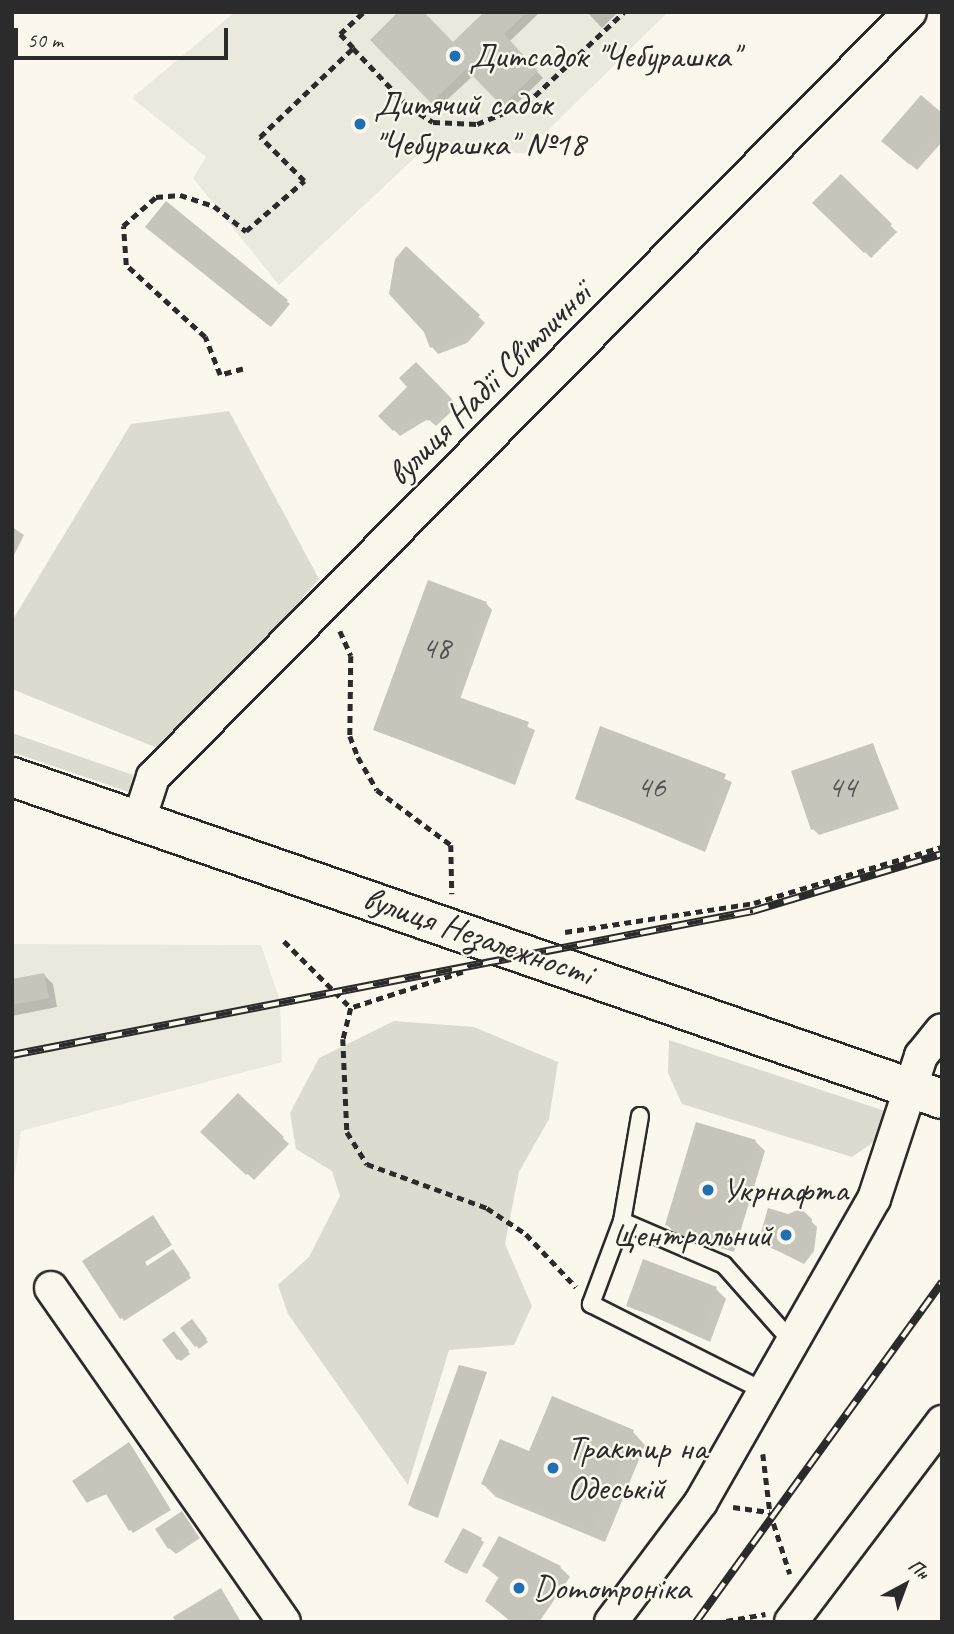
<!DOCTYPE html>
<meta charset="utf-8">
<style>
body{margin:0}
#map{position:relative;width:954px;height:1634px;overflow:hidden;background:#fbf7ec;font-family:Caveat,sans-serif}
div>[style]{position:absolute}
.built>*{inset:0;background:#ebe8de}
.green>*{inset:0;background:#dddad0}
.shadow>*{inset:0;background:#0003}
.building>*{inset:0;background:#c7c4bc}
.path>*{height:4.5px;margin-top:-2.25px;transform-origin:0;background:repeating-linear-gradient(90deg,#2b2b2b 0 7px,transparent 0 12px)}
.roads{filter:drop-shadow(2px 0 #2b2b2b) drop-shadow(-2px 0 #2b2b2b) drop-shadow(0 2px #2b2b2b) drop-shadow(0 -2px #2b2b2b)}
.service>*{height:16px;margin:-8px;padding:0 8px;transform-origin:8px;border-radius:8px;background:#fbf7ec}
.minor>*{height:32px;margin:-16px;padding:0 16px;transform-origin:16px;border-radius:16px;background:#fbf7ec}
.primary>*{height:38px;margin:-19px;padding:0 19px;transform-origin:19px;border-radius:19px;background:#fbf7ec}
.rail>*{height:8px;margin-top:-4px;transform-origin:0;background:repeating-linear-gradient(90deg,#fbf7ec 0 16px,#2b2b2b 0 32px);box-sizing:border-box;border-block:2px solid #2b2b2b}
.dots>*{width:19px;height:19px;translate:-50% -50%;box-sizing:border-box;border:4px solid #fbf7ec;border-radius:50%}
span{translate:-50% -50%;white-space:nowrap;text-align:center;line-height:1.15;-webkit-text-stroke:5px #fbf7ec;paint-order:stroke}
.number-label{font-size:32px;color:#52514f}
.number-label span{-webkit-text-stroke-width:0}
.poi-label{font-size:35px;color:#2b2b2b}
.left{translate:0 -50%;text-align:left}
.right{translate:-100% -50%;text-align:right}
.street-label{font-size:35px;color:#2b2b2b}
.frame{position:absolute;inset:0;border:14px solid #2b2b2b;pointer-events:none}
.north{position:absolute;left:870px;top:1550px;width:70px;height:70px;-webkit-text-stroke:5px #fbf7ec;paint-order:stroke;rotate:41deg;font-size:19px;font-weight:700;line-height:28px;text-align:center;color:#2b2b2b}
.north::after{content:'';display:block;margin:auto;width:24px;height:32px;background:#2b2b2b;clip-path:polygon(50% 0,100% 100%,50% 72%,0 100%)}
.scale{position:absolute;left:14px;top:28px;width:214px;height:32px;box-sizing:border-box;border:4px solid #2b2b2b;border-top:0;padding-left:9px;font-size:21px;line-height:24px;white-space:nowrap;color:#2b2b2b;-webkit-text-stroke:5px #fbf7ec;paint-order:stroke}
</style>
<div id="map">
<div class="built">
<div style="clip-path:polygon(235px 12px,668px 12px,525px 153px,422px 151px,279px 285px,193px 178px,206px 157px,132px 98px)"></div>
<div style="clip-path:polygon(12px 944px,261px 945px,280px 1001px,282px 1062px,21px 1131px,12px 1193px)"></div>
</div>
<div class="green">
<div style="clip-path:polygon(229px 411px,319px 579px,167px 752px,12px 689px,12px 621px,131px 424px)"></div>
<div style="clip-path:polygon(12px 733px,133px 775px,129px 792px,12px 752px)"></div>
<div style="clip-path:polygon(394px 1021px,474px 1027px,558px 1062px,549px 1119px,519px 1172px,505px 1244px,532px 1306px,514px 1345px,449px 1350px,408px 1485px,288px 1314px,278px 1285px,309px 1257px,340px 1196px,332px 1171px,296px 1149px,290px 1113px,319px 1058px)"></div>
<div style="clip-path:polygon(669px 1040px,885px 1111px,878px 1139px,852px 1157px,682px 1104px,668px 1073px)"></div>
</div>
<div class="shadow">
<div style="clip-path:polygon(486px 12px,540px 12px,509px 42px,543px 78px,509px 111px,474px 75px,438px 108px,372px 40px,453px 44px)"></div>
<div style="clip-path:polygon(587px 12px,618px 12px,602px 28px)"></div>
<div style="clip-path:polygon(942px 115px,942px 142px,917px 170px,890px 147px)"></div>
<div style="clip-path:polygon(841px 177px,897px 232px,871px 258px,815px 203px)"></div>
<div style="clip-path:polygon(166px 204px,290px 304px,271px 327px,150px 229px)"></div>
<div style="clip-path:polygon(406px 249px,485px 323px,467px 343px,438px 354px,432px 347px)"></div>
<div style="clip-path:polygon(416px 364px,457px 406px,436px 426px,428px 419px,400px 436px,380px 416px,410px 387px)"></div>
<div style="clip-path:polygon(12px 527px,24px 535px,12px 559px)"></div>
<div style="clip-path:polygon(486px 603px,492px 610px,460px 699px,535px 730px,515px 785px,375px 730px)"></div>
<div style="clip-path:polygon(601px 729px,732px 782px,705px 852px,577px 798px)"></div>
<div style="clip-path:polygon(873px 745px,899px 809px,819px 835px,813px 829px)"></div>
<div style="clip-path:polygon(43px 974px,53px 984px,57px 1007px,12px 1016px,12px 980px)"></div>
<div style="clip-path:polygon(238px 1096px,289px 1144px,254px 1180px,202px 1132px)"></div>
<div style="clip-path:polygon(755px 1141px,765px 1151px,734px 1252px,677px 1235px,667px 1225px)"></div>
<div style="clip-path:polygon(156px 1220px,172px 1245px,145px 1262px,148px 1268px,176px 1254px,191px 1278px,124px 1321px,85px 1261px)"></div>
<div style="clip-path:polygon(810px 1220px,817px 1227px,814px 1251px,804px 1264px,760px 1242px)"></div>
<div style="clip-path:polygon(716px 1289px,726px 1299px,710px 1342px,628px 1305px)"></div>
<div style="clip-path:polygon(194px 1324px,208px 1342px,199px 1349px,183px 1328px)"></div>
<div style="clip-path:polygon(176px 1336px,190px 1354px,181px 1361px,178px 1359px)"></div>
<div style="clip-path:polygon(486px 1374px,438px 1518px,413px 1508px,410px 1505px)"></div>
<div style="clip-path:polygon(633px 1432px,645px 1445px,605px 1542px,496px 1497px,483px 1484px,530px 1453px)"></div>
<div style="clip-path:polygon(132px 1447px,171px 1510px,133px 1533px,107px 1494px,88px 1502px)"></div>
<div style="clip-path:polygon(182px 1514px,200px 1538px,176px 1554px,169px 1548px)"></div>
<div style="clip-path:polygon(463px 1530px,484px 1542px,467px 1574px,449px 1565px)"></div>
<div style="clip-path:polygon(484px 1566px,560px 1567px,570px 1577px,539px 1622px,511px 1622px,487px 1601px,500px 1579px)"></div>
</div>
<div class="building">
<div style="clip-path:polygon(398px 12px,424px 12px,453px 42px,484px 12px,527px 12px,504px 34px,538px 71px,502px 106px,466px 69px,431px 103px,370px 40px)"></div>
<div style="clip-path:polygon(921px 95px,942px 113px,942px 128px,910px 165px,881px 141px)"></div>
<div style="clip-path:polygon(841px 174px,892px 224px,864px 253px,812px 203px)"></div>
<div style="clip-path:polygon(166px 201px,288px 300px,268px 325px,145px 227px)"></div>
<div style="clip-path:polygon(406px 246px,480px 315px,460px 337px,430px 348px,424px 332px,389px 294px,395px 259px)"></div>
<div style="clip-path:polygon(416px 362px,452px 399px,428px 421px,420px 413px,393px 431px,378px 416px,407px 387px,399px 378px)"></div>
<div style="clip-path:polygon(428px 580px,487px 602px,453px 695px,529px 722px,508px 780px,373px 730px)"></div>
<div style="clip-path:polygon(600px 726px,726px 774px,699px 847px,575px 799px)"></div>
<div style="clip-path:polygon(873px 743px,894px 803px,811px 830px,791px 771px)"></div>
<div style="clip-path:polygon(44px 973px,49px 998px,12px 1005px,12px 979px)"></div>
<div style="clip-path:polygon(238px 1093px,284px 1137px,246px 1175px,200px 1132px)"></div>
<div style="clip-path:polygon(696px 1122px,756px 1140px,725px 1243px,665px 1225px)"></div>
<div style="clip-path:polygon(768px 1208px,788px 1214px,801px 1209px,812px 1219px,809px 1244px,797px 1258px,758px 1243px)"></div>
<div style="clip-path:polygon(153px 1215px,170px 1242px,143px 1259px,147px 1266px,173px 1249px,190px 1274px,120px 1319px,82px 1261px)"></div>
<div style="clip-path:polygon(643px 1259px,717px 1287px,700px 1334px,626px 1306px)"></div>
<div style="clip-path:polygon(192px 1319px,207px 1339px,195px 1347px,180px 1328px)"></div>
<div style="clip-path:polygon(174px 1331px,189px 1351px,177px 1360px,162px 1340px)"></div>
<div style="clip-path:polygon(459px 1365px,487px 1372px,435px 1516px,408px 1505px)"></div>
<div style="clip-path:polygon(552px 1396px,634px 1430px,592px 1530px,481px 1484px,500px 1439px,529px 1451px)"></div>
<div style="clip-path:polygon(129px 1442px,169px 1507px,129px 1531px,104px 1491px,87px 1503px,72px 1481px)"></div>
<div style="clip-path:polygon(182px 1511px,195px 1531px,168px 1549px,155px 1529px)"></div>
<div style="clip-path:polygon(463px 1528px,482px 1538px,464px 1573px,444px 1562px)"></div>
<div style="clip-path:polygon(499px 1536px,561px 1566px,522px 1622px,512px 1622px,485px 1601px,500px 1575px,482px 1566px)"></div>
<div style="clip-path:polygon(221px 1588px,241px 1622px,176px 1622px,173px 1617px)"></div>
</div>
<div class="path">
<div style="left:353px;top:48px;width:81px;rotate:46.5deg"></div>
<div style="left:409px;top:107px;width:28px;rotate:32deg"></div>
<div style="left:433px;top:122px;width:44px;rotate:2.6deg"></div>
<div style="left:477px;top:124px;width:53px;rotate:-22.2deg"></div>
<div style="left:526px;top:104px;width:134px;rotate:-43.2deg"></div>
<div style="left:243px;top:369px;width:24px;rotate:165deg"></div>
<div style="left:220px;top:375px;width:41px;rotate:-111.5deg"></div>
<div style="left:205px;top:337px;width:107px;rotate:-137.7deg"></div>
<div style="left:126px;top:265px;width:39px;rotate:-94deg"></div>
<div style="left:123px;top:226px;width:44px;rotate:-41.3deg"></div>
<div style="left:156px;top:197px;width:24px;rotate:-5deg"></div>
<div style="left:180px;top:195px;width:36px;rotate:18deg"></div>
<div style="left:214px;top:206px;width:41px;rotate:38deg"></div>
<div style="left:246px;top:231px;width:77px;rotate:-40.8deg"></div>
<div style="left:304px;top:181px;width:62px;rotate:-135deg"></div>
<div style="left:260px;top:137px;width:129px;rotate:-43.7deg"></div>
<div style="left:353px;top:48px;width:19px;rotate:-133deg"></div>
<div style="left:340px;top:34px;width:33px;rotate:-43deg"></div>
<div style="left:340px;top:631px;width:27px;rotate:66deg"></div>
<div style="left:351px;top:656px;width:80px;rotate:90.7deg"></div>
<div style="left:350px;top:736px;width:22px;rotate:69deg"></div>
<div style="left:358px;top:757px;width:38px;rotate:60deg"></div>
<div style="left:377px;top:790px;width:92px;rotate:36.6deg"></div>
<div style="left:451px;top:845px;width:49px;rotate:88.8deg"></div>
<div style="left:565px;top:932px;width:191px;rotate:-8.7deg"></div>
<div style="left:754px;top:903px;width:196px;rotate:-16.6deg"></div>
<div style="left:284px;top:941px;width:95px;rotate:45deg"></div>
<div style="left:463px;top:972px;width:118px;rotate:162.2deg"></div>
<div style="left:351px;top:1008px;width:32px;rotate:104deg"></div>
<div style="left:343px;top:1039px;width:93px;rotate:87.5deg"></div>
<div style="left:347px;top:1132px;width:38px;rotate:58deg"></div>
<div style="left:367px;top:1164px;width:128px;rotate:20.1deg"></div>
<div style="left:487px;top:1208px;width:47px;rotate:33.7deg"></div>
<div style="left:526px;top:1234px;width:73px;rotate:46.7deg"></div>
<div style="left:763px;top:1454px;width:58px;rotate:83.1deg"></div>
<div style="left:770px;top:1512px;width:65px;rotate:72.1deg"></div>
<div style="left:733px;top:1507px;width:37px;rotate:8deg"></div>
<div style="left:726px;top:1621px;width:40px;rotate:-10deg"></div>
</div>
<div class="roads">
<div class="service">
<div style="left:640px;top:1116px;width:107px;rotate:99.7deg"></div>
<div style="left:622px;top:1221px;width:111px;rotate:23.3deg"></div>
<div style="left:724px;top:1265px;width:104px;rotate:48.5deg"></div>
<div style="left:622px;top:1221px;width:89px;rotate:110.5deg"></div>
<div style="left:591px;top:1304px;width:196px;rotate:26.7deg"></div>
</div>
<div class="minor">
<div style="left:139px;top:820px;width:45px;rotate:-72deg"></div>
<div style="left:153px;top:777px;width:1076px;rotate:-45.3deg"></div>
<div style="left:51px;top:1288px;width:407px;rotate:55.1deg"></div>
<div style="left:611px;top:1622px;width:150px;rotate:-53.1deg"></div>
<div style="left:701px;top:1502px;width:349px;rotate:-60.3deg"></div>
<div style="left:874px;top:1199px;width:151px;rotate:-71.8deg"></div>
<div style="left:921px;top:1056px;width:33px;rotate:-51deg"></div>
<div style="left:791px;top:1622px;width:251px;rotate:-52.9deg"></div>
</div>
<div class="primary">
<div style="left:12px;top:777px;width:984px;rotate:19.1deg"></div>
</div>
</div>
<div class="rail">
<div style="left:12px;top:1055px;width:755px;rotate:-11deg"></div>
<div style="left:753px;top:911px;width:197px;rotate:-16.8deg"></div>
<div style="left:696px;top:1622px;width:420px;rotate:-54.1deg"></div>
</div>
<div class="dots">
<div style="left:455px;top:56px;background:#1f6fb2"></div>
<div style="left:360px;top:124px;background:#1f6fb2"></div>
<div style="left:708px;top:1190px;background:#1f6fb2"></div>
<div style="left:786px;top:1235px;background:#1f6fb2"></div>
<div style="left:553px;top:1468px;background:#1f6fb2"></div>
<div style="left:519px;top:1588px;background:#1f6fb2"></div>
</div>
<div class="number-label">
<span style="left:436px;top:648px">48</span>
<span style="left:651px;top:787px">46</span>
<span style="left:842px;top:787px">44</span>
</div>
<div class="poi-label">
<span class="left" style="left:469px;top:56px">Дитсадок "Чебурашка"</span>
<span class="left" style="left:374px;top:124px">Дитячий садок<br>"Чебурашка" №18</span>
<span class="left" style="left:722px;top:1190px">Укрнафта</span>
<span class="right" style="left:772px;top:1235px">Центральний</span>
<span class="left" style="left:567px;top:1468px">Трактир на<br>Одеській</span>
<span class="left" style="left:533px;top:1588px">Domoтроніка</span>
</div>
<div class="street-label">
<span style="left:489px;top:384px;rotate:-45deg">вулиця Надії Світличної</span>
<span style="left:478px;top:936px;rotate:19deg">вулиця Незалежності</span>
</div>
<div class="frame"></div>
<div class="north">Пн</div>
<div class="scale">50 m</div>
</div>
